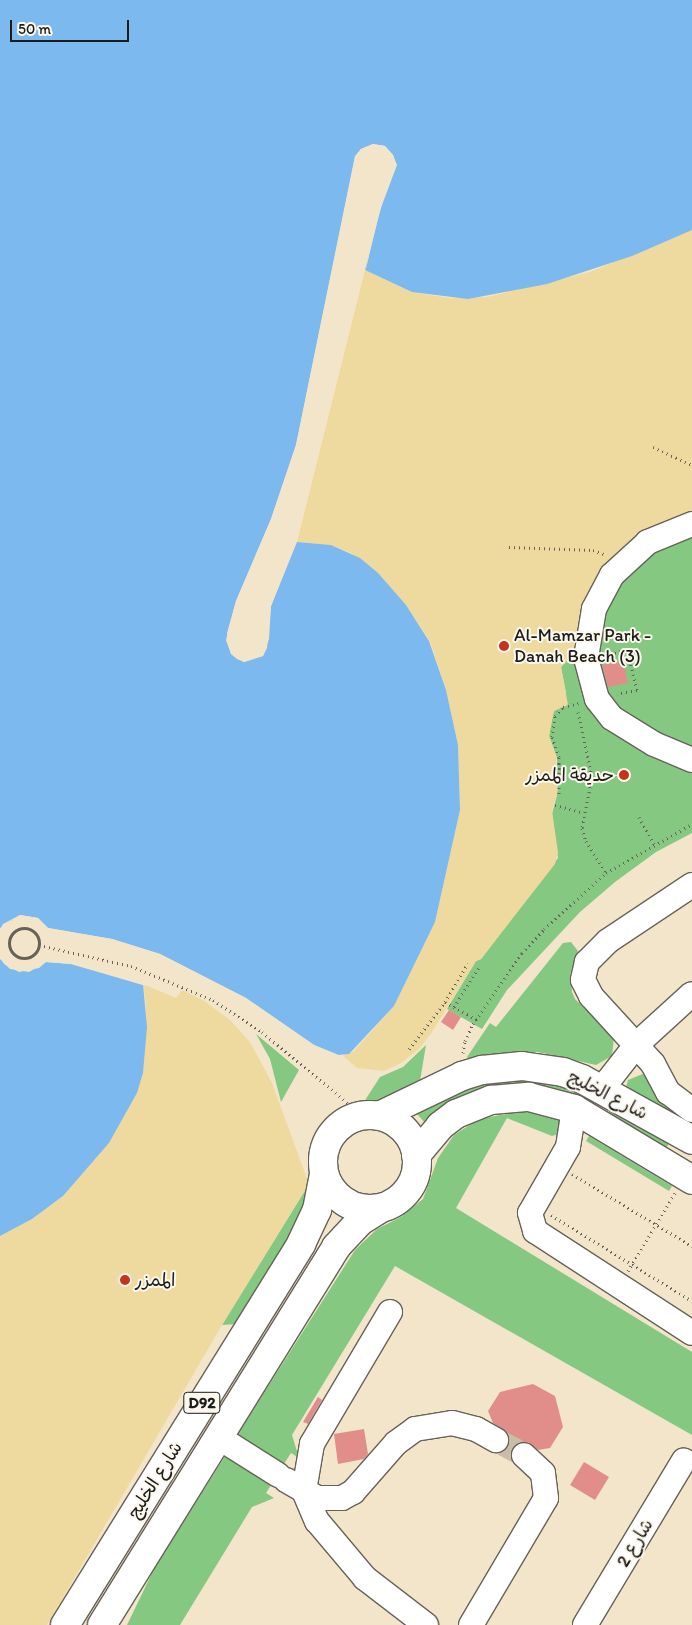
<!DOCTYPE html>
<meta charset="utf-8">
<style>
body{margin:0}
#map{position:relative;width:692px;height:1625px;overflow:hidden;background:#f3e5ca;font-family:Itim,"Playpen Sans Arabic",sans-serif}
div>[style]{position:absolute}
.green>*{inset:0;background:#84c882}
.sand>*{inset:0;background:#eeda9e}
.water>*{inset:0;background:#7cb9ee}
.pier>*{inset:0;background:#f3e5ca}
.building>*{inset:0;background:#e18e8a}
.minor-tunnel>*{height:24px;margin-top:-12px;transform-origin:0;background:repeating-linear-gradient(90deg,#c8bda7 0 24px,transparent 0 36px)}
.path>*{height:3px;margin-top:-1.5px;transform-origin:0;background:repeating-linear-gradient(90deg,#676259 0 1px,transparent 0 5px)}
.path>.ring{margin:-1.5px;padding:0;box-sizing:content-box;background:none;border:3px solid #676259;border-radius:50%}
.roads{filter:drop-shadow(1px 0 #676259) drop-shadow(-1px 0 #676259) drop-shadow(0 1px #676259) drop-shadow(0 -1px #676259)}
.minor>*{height:24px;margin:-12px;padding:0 12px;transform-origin:12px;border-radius:12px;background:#fff}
.major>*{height:28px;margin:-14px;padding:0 14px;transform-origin:14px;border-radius:14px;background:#fff}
.major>.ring{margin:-14px;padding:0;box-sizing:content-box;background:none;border:28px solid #fff;border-radius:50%}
.dots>*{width:14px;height:14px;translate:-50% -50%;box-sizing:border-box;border:2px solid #fbf7ec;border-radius:50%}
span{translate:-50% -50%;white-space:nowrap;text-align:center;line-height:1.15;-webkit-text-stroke:4px #fbf7ec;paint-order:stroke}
.shield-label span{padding:1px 4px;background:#fbf7ec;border:1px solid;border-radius:4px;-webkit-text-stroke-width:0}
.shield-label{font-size:16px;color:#1c1c1c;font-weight:700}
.poi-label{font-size:18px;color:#1c1c1c}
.left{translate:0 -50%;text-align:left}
.right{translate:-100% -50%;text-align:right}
.street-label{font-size:18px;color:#1c1c1c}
.scale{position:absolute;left:10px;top:20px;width:119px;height:22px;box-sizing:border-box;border:2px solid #1c1c1c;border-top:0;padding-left:6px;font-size:15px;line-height:18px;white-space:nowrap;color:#1c1c1c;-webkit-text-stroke:4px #fbf7ec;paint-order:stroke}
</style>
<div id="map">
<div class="green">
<div style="clip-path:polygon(692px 515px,692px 833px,656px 852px,615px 882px,580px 912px,507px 990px,482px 1029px,447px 1009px,476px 961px,481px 959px,558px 858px,552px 814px,557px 795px,557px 758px,549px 736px,553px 713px,566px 693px,561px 667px,576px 651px,583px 610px)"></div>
<div style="clip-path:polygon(571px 942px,578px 951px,570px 975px,572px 992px,575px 999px,614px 1037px,612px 1056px,596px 1065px,538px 1052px,508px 1052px,469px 1059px,467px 1057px,490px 1023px,496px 1027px,563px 943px)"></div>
<div style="clip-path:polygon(256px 1034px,299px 1070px,281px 1102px,270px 1059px)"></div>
<div style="clip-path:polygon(426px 1045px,419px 1087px,389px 1105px,360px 1108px,380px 1077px,403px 1067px)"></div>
<div style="clip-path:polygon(645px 1073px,655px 1095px,692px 1118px,692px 1126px,626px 1087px,628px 1080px)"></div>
<div style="clip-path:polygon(508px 1076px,580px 1089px,576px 1099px,426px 1124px,417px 1114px,451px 1092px)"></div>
<div style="clip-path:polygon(612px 1108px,670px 1142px,664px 1151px,607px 1117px)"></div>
<div style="clip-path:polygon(522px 1111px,558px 1119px,561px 1122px,559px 1134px,552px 1136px,507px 1118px,456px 1208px,692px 1352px,692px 1435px,395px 1266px,292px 1435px,299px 1458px,291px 1453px,280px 1470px,234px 1440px,355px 1250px,377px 1229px,401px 1217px,423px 1199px,438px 1158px,454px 1135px,479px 1119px)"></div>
<div style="clip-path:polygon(589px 1136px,672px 1186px,669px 1191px,586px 1141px)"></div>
<div style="clip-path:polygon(309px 1184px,302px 1218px,238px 1324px,222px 1325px)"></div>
<div style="clip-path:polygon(229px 1450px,276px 1477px,266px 1493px,274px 1498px,252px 1507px,180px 1625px,127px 1625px,154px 1569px)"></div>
</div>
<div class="sand">
<div style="clip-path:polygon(692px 230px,692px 515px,643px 535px,576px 651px,561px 667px,568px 705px,554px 711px,549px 736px,557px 758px,555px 769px,558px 790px,552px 811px,558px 852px,555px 864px,481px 959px,476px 961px,432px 1032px,419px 1049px,401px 1063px,384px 1071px,357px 1068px,343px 1056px,354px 1051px,394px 1006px,435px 922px,460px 810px,458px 745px,446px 690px,430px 641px,406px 605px,351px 553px,331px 545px,297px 542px,365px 270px,412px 292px,449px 298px,487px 297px,590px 272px)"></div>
<div style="clip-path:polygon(143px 984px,176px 998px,182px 990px,203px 1000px,230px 1020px,250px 1042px,272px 1083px,309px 1184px,222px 1325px,47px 1625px,0 1625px,0 1236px,32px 1219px,63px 1196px,109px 1143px,137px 1093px,143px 1073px,146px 1005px)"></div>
</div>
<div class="water">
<div style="clip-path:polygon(0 0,692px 0,692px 230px,632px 256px,547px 284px,468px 299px,412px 292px,365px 270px,383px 200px,396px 165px,393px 155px,385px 146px,373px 144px,361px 149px,355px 157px,296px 445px,271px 519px,236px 601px,226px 640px,231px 654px,237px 659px,244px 662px,263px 656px,269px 639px,271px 606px,297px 542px,331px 545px,360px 558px,378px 573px,406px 605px,429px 641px,446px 690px,458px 745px,460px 810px,435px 922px,394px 1006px,349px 1054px,338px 1055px,314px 1045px,246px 998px,160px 954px,112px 939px,48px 928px,38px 918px,20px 915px,0 928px)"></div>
<div style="clip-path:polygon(0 959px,10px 969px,29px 972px,46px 962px,71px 964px,143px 984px,147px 1027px,143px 1073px,137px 1093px,109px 1143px,63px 1196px,32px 1219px,0 1236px)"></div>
</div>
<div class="pier">
<div style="clip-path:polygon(373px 144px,385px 146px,393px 155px,397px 165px,379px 213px,365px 273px,376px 212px,394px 165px,391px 156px,384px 149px,373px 147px,363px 151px,357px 158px,298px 446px,273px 520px,238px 601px,230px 633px,230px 647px,238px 657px,254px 659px,265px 647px,268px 605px,297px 540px,271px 606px,267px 648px,263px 656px,244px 662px,231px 654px,227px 633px,236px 601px,271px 519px,296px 445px,355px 156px,361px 149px)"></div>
<div style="clip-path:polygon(20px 915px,38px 918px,48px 928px,112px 939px,160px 954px,246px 998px,314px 1045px,346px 1058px,337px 1058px,313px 1047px,245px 1000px,159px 956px,111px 941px,48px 930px,28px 917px,12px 920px,0 930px,3px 924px)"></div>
<div style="clip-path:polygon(1px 957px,19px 970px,38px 966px,46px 959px,96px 966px,144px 982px,146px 986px,71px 964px,46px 962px,39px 968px,19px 972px,4px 964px)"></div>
</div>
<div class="building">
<div style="clip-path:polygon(623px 661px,628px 683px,608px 687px,602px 665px)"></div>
<div style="clip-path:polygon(449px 1010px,461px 1017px,453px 1030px,441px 1022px)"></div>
<div style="clip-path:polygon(533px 1384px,555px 1396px,563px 1427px,550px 1448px,538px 1450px,528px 1442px,515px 1445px,509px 1442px,507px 1432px,493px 1423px,488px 1411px,500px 1392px)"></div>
<div style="clip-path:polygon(318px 1397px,322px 1400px,308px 1424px,303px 1422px)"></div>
<div style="clip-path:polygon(364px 1429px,368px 1454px,364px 1459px,338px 1464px,334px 1434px)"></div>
<div style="clip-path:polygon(584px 1462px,609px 1477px,595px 1500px,570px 1485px)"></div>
</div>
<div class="minor-tunnel">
<div style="left:496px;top:1440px;width:32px;rotate:28deg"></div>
</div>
<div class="path">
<div style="left:653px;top:447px;width:43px;rotate:24.8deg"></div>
<div style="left:509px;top:547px;width:84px;rotate:2deg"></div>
<div style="left:593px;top:550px;width:14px;rotate:21deg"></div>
<div style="left:605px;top:655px;width:23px;rotate:-13deg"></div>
<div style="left:627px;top:650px;width:41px;rotate:76deg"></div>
<div style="left:637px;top:690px;width:20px;rotate:169deg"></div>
<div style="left:578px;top:712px;width:66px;rotate:77.8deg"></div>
<div style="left:592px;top:777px;width:52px;rotate:101.1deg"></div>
<div style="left:582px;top:828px;width:14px;rotate:73deg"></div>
<div style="left:586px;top:841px;width:38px;rotate:58deg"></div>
<div style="left:559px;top:794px;width:37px;rotate:-90deg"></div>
<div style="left:559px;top:757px;width:21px;rotate:-109deg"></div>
<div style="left:552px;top:737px;width:21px;rotate:-82deg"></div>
<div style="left:555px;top:716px;width:12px;rotate:-48deg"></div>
<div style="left:563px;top:707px;width:16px;rotate:-14deg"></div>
<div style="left:555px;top:805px;width:30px;rotate:15deg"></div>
<div style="left:639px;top:817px;width:31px;rotate:61deg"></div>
<div class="ring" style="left:9px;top:928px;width:27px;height:27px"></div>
<div style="left:39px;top:945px;width:94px;rotate:12.9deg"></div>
<div style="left:131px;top:966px;width:89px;rotate:22.5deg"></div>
<div style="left:213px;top:1000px;width:59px;rotate:33.1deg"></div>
<div style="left:262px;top:1032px;width:127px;rotate:39.6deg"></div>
<div style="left:445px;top:1002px;width:37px;rotate:29deg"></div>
<div style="left:454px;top:1007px;width:47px;rotate:-58deg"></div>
<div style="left:409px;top:1049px;width:59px;rotate:-52.5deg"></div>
<div style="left:445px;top:1002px;width:45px;rotate:-59.5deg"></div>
<div style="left:463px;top:1053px;width:12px;rotate:-81deg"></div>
<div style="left:465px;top:1041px;width:19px;rotate:-65deg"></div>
<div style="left:473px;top:1024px;width:86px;rotate:-55.4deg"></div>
<div style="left:522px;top:953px;width:33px;rotate:-47deg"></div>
<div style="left:544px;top:929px;width:84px;rotate:-42.1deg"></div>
<div style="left:606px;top:873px;width:99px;rotate:-29.7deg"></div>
<div style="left:572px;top:1174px;width:140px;rotate:31deg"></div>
<div style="left:551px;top:1215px;width:165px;rotate:31.4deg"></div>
<div style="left:628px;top:1271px;width:91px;rotate:-58.9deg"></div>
</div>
<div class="roads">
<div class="minor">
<div style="left:692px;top:524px;width:48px;rotate:157.8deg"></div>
<div style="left:648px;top:542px;width:49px;rotate:137.5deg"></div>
<div style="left:612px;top:575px;width:38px;rotate:118deg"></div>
<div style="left:594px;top:609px;width:50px;rotate:99.3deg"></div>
<div style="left:586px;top:658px;width:42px;rotate:75deg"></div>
<div style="left:597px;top:699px;width:24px;rotate:52deg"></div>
<div style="left:612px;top:718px;width:49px;rotate:31.8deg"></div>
<div style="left:654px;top:744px;width:41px;rotate:22.8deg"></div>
<div style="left:692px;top:885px;width:101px;rotate:146.3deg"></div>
<div style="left:608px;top:941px;width:30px;rotate:135deg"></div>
<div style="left:587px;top:962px;width:18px;rotate:103deg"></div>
<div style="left:583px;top:980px;width:18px;rotate:63deg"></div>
<div style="left:591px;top:996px;width:92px;rotate:47.6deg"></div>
<div style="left:653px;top:1064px;width:32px;rotate:62deg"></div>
<div style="left:668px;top:1092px;width:30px;rotate:37deg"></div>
<div style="left:601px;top:1090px;width:58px;rotate:-52deg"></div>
<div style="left:637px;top:1044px;width:74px;rotate:-42.3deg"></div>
<div style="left:574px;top:1109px;width:38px;rotate:99deg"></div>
<div style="left:568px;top:1147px;width:76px;rotate:119.9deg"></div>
<div style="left:530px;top:1213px;width:19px;rotate:74deg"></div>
<div style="left:535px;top:1231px;width:187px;rotate:33deg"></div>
<div style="left:390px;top:1312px;width:153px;rotate:120.6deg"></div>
<div style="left:312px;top:1444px;width:48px;rotate:99.7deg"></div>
<div style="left:304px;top:1491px;width:33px;rotate:67deg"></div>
<div style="left:317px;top:1521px;width:75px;rotate:49.9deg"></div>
<div style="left:365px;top:1578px;width:77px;rotate:37.6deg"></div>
<div style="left:218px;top:1437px;width:71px;rotate:32.3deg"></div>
<div style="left:286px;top:1480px;width:36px;rotate:30deg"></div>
<div style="left:317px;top:1498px;width:25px"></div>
<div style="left:342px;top:1498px;width:13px;rotate:-29deg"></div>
<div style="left:353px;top:1492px;width:65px;rotate:-48.7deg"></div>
<div style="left:396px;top:1443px;width:24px;rotate:-36deg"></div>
<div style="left:415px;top:1429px;width:37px;rotate:-9deg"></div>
<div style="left:452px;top:1423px;width:25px;rotate:14deg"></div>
<div style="left:476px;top:1429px;width:23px;rotate:29deg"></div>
<div style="left:471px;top:1625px;width:147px;rotate:-59.4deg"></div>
<div style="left:546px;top:1498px;width:25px;rotate:-97deg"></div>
<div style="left:543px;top:1473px;width:26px;rotate:-137deg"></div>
<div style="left:585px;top:1625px;width:192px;rotate:-59deg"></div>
</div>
<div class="major">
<div class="ring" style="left:323px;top:1115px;width:66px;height:66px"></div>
<div style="left:379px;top:1116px;width:92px;rotate:-25.7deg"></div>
<div style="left:462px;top:1076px;width:21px;rotate:-17deg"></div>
<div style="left:482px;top:1070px;width:40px;rotate:-5.7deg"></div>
<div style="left:522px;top:1066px;width:41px;rotate:8.3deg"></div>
<div style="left:563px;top:1072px;width:20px;rotate:20deg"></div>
<div style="left:582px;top:1079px;width:126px;rotate:29deg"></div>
<div style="left:416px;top:1155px;width:38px;rotate:-50deg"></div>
<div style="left:440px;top:1126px;width:20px;rotate:-37deg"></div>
<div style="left:456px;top:1114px;width:38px;rotate:-22deg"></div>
<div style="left:491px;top:1100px;width:38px;rotate:-5deg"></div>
<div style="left:529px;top:1097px;width:47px;rotate:14.9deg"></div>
<div style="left:574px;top:1109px;width:138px;rotate:31deg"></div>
<div style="left:65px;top:1625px;width:448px;rotate:-58.2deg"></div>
<div style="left:301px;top:1244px;width:38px;rotate:-65deg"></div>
<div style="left:317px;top:1210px;width:36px;rotate:-79deg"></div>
<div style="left:102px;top:1625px;width:445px;rotate:-58.2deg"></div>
<div style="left:336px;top:1247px;width:34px;rotate:-47deg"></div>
<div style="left:359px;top:1222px;width:25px;rotate:-32deg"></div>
</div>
</div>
<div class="dots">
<div style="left:504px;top:646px;background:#c8321e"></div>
<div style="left:624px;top:775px;background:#c8321e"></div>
<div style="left:125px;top:1280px;background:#c8321e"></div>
</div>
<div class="shield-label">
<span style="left:202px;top:1403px">D92</span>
</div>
<div class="poi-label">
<span class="left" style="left:514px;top:646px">Al-Mamzar Park -<br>Danah Beach (3)</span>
<span class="right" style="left:614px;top:775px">حديقة الممزر</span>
<span class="left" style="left:135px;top:1280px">الممزر</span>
</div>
<div class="street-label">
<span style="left:608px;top:1095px;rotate:27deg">شارع الخليج</span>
<span style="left:155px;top:1480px;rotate:-58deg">شارع الخليج</span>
<span style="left:635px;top:1543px;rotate:-59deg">شارع 2</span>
</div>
<div class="scale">50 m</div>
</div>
